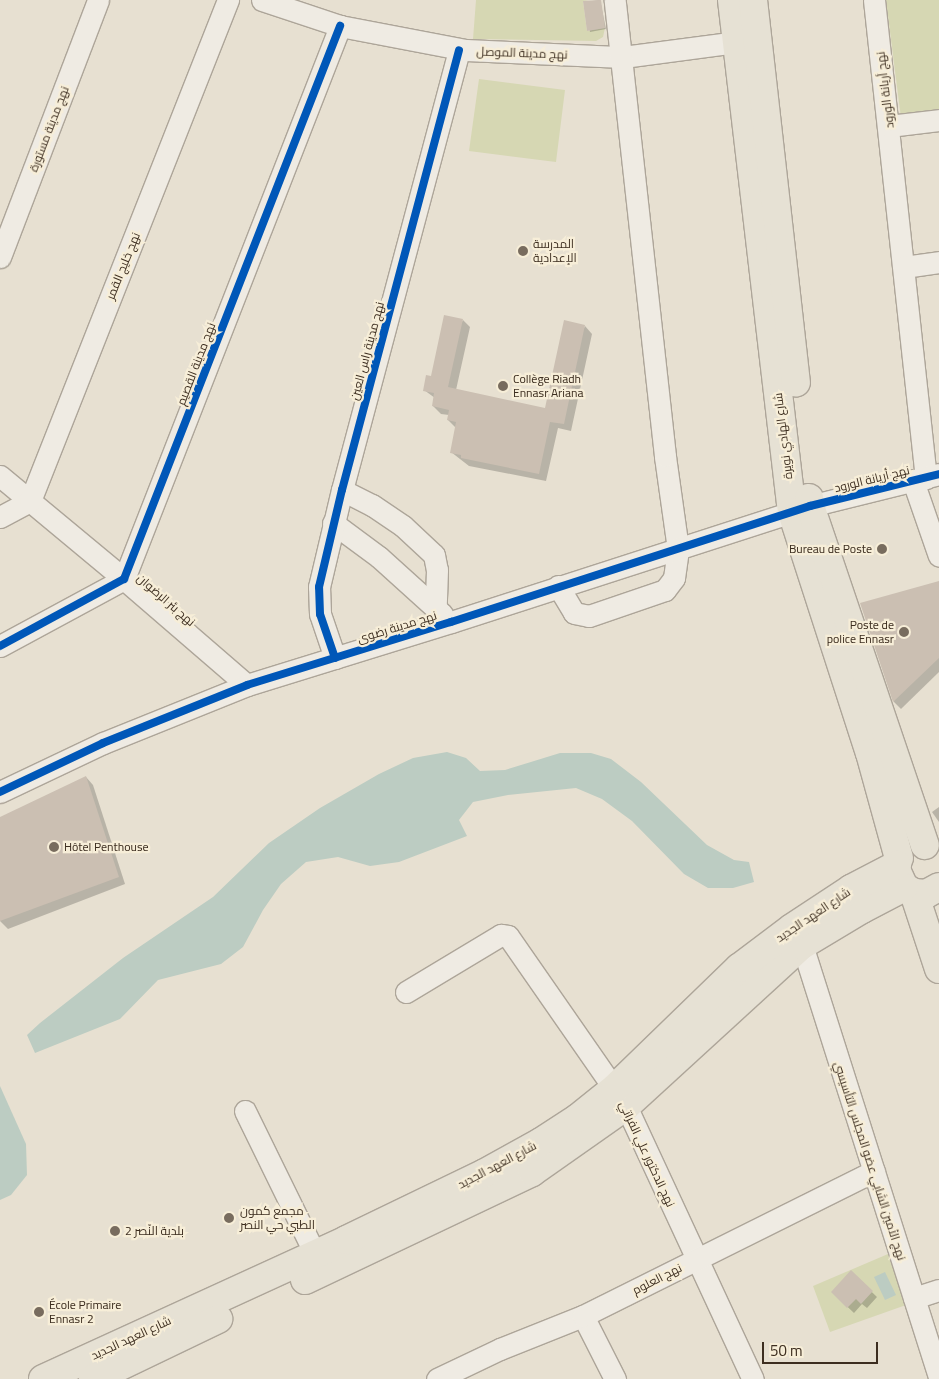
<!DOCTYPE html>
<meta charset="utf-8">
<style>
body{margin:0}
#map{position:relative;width:939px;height:1379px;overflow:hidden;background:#e7e0d1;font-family:Georgia,Cairo,serif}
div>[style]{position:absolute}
.green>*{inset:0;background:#d6d7b3}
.water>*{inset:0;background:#bcccc2}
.shadow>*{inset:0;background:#0003}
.building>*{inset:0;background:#cbbfb2}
.roads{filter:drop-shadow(1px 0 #ada599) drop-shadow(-1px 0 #ada599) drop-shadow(0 1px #ada599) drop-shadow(0 -1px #ada599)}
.minor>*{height:21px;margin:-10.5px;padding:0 10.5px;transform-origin:10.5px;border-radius:10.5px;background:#efebe3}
.major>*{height:28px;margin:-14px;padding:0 14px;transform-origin:14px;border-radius:14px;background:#e6e1d4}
.cycleway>*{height:8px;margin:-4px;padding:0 4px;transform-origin:4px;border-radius:4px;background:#0057b8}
.dots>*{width:14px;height:14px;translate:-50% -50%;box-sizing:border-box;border:2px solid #f7eed8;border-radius:50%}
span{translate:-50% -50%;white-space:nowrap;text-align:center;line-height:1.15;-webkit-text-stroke:4.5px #f7eed8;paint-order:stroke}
.street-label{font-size:12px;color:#3d2e20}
.poi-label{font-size:12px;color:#3d2e20}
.left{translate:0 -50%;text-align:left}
.right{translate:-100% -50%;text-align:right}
.scale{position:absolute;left:762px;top:1342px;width:116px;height:22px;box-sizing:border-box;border:2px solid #3d2e20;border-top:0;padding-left:6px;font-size:15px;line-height:18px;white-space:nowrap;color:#3d2e20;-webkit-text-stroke:4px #f7eed8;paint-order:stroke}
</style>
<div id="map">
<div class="green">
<div style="clip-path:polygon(476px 0,589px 0,583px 1px,587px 31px,605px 28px,603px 37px,596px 41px,473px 39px)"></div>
<div style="clip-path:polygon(886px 0,939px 0,939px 113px,901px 118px)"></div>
<div style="clip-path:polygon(479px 79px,565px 90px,556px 162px,469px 151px)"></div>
<div style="clip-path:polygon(888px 1254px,906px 1305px,830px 1332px,813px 1286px)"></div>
</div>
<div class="water">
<div style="clip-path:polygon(447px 752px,466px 758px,480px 771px,505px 770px,560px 753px,591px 753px,611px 759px,641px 782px,707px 845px,734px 860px,749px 862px,754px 882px,733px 888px,708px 888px,684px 874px,632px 821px,602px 799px,576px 788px,508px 795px,473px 802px,459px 820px,467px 836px,399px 862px,370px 866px,338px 857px,306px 862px,281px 884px,263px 910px,243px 947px,221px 964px,158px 980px,120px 1019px,35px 1053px,27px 1035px,40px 1023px,123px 958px,213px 897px,269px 843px,320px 808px,379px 774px,413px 758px)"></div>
<div style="clip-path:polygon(0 1086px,26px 1144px,27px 1175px,11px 1195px,0 1200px)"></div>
<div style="clip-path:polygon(885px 1272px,896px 1295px,885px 1300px,874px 1277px)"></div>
</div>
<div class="shadow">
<div style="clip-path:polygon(600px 0,606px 29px,590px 32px,585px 2px)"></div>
<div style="clip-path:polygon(463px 320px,470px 327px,456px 390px,546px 409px,585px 326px,592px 334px,571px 431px,558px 428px,546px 481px,469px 466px,451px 452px,456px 428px,448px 420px,449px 415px,441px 414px,433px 406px,435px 398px,424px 390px)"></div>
<div style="clip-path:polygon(939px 583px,939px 672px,901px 709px,894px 702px,862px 604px)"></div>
<div style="clip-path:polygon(86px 777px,93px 785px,125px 884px,8px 929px,0 921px,0 818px)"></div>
<div style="clip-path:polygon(939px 807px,939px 822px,932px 812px)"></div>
<div style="clip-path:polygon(851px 1272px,877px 1297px,867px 1308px,862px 1304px,854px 1313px,832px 1292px)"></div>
</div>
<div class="building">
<div style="clip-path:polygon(601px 0,605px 28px,587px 31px,583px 1px)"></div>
<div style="clip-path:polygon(444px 315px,463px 319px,448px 387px,545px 408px,564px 320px,585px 325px,564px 424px,550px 422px,539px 474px,461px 458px,461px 455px,450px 453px,456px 422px,447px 420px,449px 410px,432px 406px,434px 393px,423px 391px,426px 375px,431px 376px)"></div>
<div style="clip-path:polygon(939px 581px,939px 658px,893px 702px,860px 603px)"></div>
<div style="clip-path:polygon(86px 776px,119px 877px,0 921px,0 817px)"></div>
<div style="clip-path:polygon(851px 1270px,873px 1291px,861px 1304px,856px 1299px,847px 1308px,831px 1292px)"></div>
</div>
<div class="roads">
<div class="minor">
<div style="left:262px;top:0;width:82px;rotate:18.4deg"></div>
<div style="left:340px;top:26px;width:128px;rotate:10.8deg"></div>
<div style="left:466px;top:50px;width:157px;rotate:2.6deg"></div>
<div style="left:623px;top:57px;width:131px;rotate:-7.5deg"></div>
<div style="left:874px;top:0;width:481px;rotate:83.8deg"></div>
<div style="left:889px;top:126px;width:50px;rotate:-6.8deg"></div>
<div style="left:0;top:257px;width:275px;rotate:-69.1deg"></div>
<div style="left:904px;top:267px;width:35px;rotate:-8deg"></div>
<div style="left:0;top:476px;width:161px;rotate:39.7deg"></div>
<div style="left:124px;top:579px;width:162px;rotate:40.8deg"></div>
<div style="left:913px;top:481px;width:79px;rotate:70.9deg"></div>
<div style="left:342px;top:490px;width:34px;rotate:27deg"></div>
<div style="left:372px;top:505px;width:37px;rotate:34deg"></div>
<div style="left:403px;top:526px;width:42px;rotate:43.1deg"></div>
<div style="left:434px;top:555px;width:15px;rotate:79deg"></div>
<div style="left:437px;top:570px;width:38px;rotate:92deg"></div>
<div style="left:0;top:517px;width:34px;rotate:-28deg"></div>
<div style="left:30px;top:501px;width:539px;rotate:-68.44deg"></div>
<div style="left:333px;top:523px;width:57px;rotate:36.5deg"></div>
<div style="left:379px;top:557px;width:85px;rotate:42.1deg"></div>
<div style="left:558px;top:586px;width:31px;rotate:59deg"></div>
<div style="left:574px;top:613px;width:15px;rotate:11deg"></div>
<div style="left:589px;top:616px;width:80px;rotate:-18.9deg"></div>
<div style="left:665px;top:590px;width:15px;rotate:-53deg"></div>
<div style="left:674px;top:578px;width:29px;rotate:-82deg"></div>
<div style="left:678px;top:549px;width:94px;rotate:-98deg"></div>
<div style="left:665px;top:456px;width:459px;rotate:-96.3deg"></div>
<div style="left:0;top:646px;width:141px;rotate:-28.4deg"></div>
<div style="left:124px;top:579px;width:594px;rotate:-68.66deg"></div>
<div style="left:335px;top:658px;width:46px;rotate:-108.8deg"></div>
<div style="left:320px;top:614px;width:27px;rotate:-92deg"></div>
<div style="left:319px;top:587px;width:100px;rotate:-76.7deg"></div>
<div style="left:342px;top:490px;width:455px;rotate:-75.1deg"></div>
<div style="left:0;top:792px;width:114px;rotate:-25.4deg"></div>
<div style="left:103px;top:743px;width:155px;rotate:-21.9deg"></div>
<div style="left:247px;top:685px;width:214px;rotate:-17.2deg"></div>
<div style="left:451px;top:622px;width:377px;rotate:-17.9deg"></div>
<div style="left:810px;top:506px;width:133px;rotate:-13.9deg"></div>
<div style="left:802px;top:945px;width:453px;rotate:72.4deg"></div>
<div style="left:406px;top:992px;width:111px;rotate:-31deg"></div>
<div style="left:501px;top:935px;width:7px;rotate:8deg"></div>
<div style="left:508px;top:936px;width:207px;rotate:55.2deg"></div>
<div style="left:626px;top:1106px;width:301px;rotate:65.1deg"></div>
<div style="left:245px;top:1111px;width:159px;rotate:63.9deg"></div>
<div style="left:914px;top:1298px;width:26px;rotate:-18deg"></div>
<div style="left:583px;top:1316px;width:71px;rotate:63.1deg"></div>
<div style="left:437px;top:1379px;width:70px;rotate:-25.5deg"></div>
<div style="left:500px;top:1349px;width:89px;rotate:-21.7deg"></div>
<div style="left:583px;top:1316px;width:325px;rotate:-26.5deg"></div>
</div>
<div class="major">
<div style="left:732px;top:0;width:516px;rotate:83.32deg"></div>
<div style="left:792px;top:512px;width:253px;rotate:72.1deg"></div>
<div style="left:870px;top:753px;width:109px;rotate:74.6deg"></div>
<div style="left:753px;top:0;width:385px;rotate:83.6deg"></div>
<div style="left:809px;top:498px;width:8px;rotate:83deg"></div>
<div style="left:810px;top:506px;width:358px;rotate:71.3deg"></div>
<div style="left:897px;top:872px;width:17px;rotate:65deg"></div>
<div style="left:904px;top:887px;width:12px;rotate:31deg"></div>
<div style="left:914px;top:893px;width:12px;rotate:5deg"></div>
<div style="left:926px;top:894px;width:15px;rotate:-28deg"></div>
<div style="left:914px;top:893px;width:80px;rotate:71.8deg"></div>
<div style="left:305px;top:1280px;width:251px;rotate:-25.4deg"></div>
<div style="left:532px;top:1172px;width:115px;rotate:-35.1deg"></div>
<div style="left:626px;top:1106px;width:239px;rotate:-42.5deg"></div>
<div style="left:802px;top:945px;width:70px;rotate:-31deg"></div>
<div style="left:862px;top:909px;width:47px;rotate:-27.6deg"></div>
<div style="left:43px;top:1379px;width:333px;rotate:-24.6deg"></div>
<div style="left:346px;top:1240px;width:154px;rotate:-25.7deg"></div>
<div style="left:485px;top:1173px;width:64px;rotate:-29deg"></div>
<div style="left:541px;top:1142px;width:44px;rotate:-33deg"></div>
<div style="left:578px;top:1118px;width:48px;rotate:-39deg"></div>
<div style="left:615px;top:1088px;width:173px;rotate:-44.1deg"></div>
<div style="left:739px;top:968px;width:66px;rotate:-37deg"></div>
<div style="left:792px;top:928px;width:71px;rotate:-33.5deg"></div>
<div style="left:851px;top:889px;width:52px;rotate:-27.6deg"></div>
<div style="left:93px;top:1379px;width:139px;rotate:-25.6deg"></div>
</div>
</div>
<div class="cycleway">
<div style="left:0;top:646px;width:141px;rotate:-28.4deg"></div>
<div style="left:124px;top:579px;width:594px;rotate:-68.66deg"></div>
<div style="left:335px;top:658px;width:46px;rotate:-108.8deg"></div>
<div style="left:320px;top:614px;width:27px;rotate:-92deg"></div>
<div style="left:319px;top:587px;width:100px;rotate:-76.7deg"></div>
<div style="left:342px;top:490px;width:455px;rotate:-75.1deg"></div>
<div style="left:0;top:792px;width:114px;rotate:-25.4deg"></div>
<div style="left:103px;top:743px;width:155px;rotate:-21.9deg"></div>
<div style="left:247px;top:685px;width:214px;rotate:-17.2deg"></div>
<div style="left:451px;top:622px;width:377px;rotate:-17.9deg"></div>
<div style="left:810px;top:506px;width:133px;rotate:-13.9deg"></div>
</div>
<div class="dots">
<div style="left:523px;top:251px;background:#786c5e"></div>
<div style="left:503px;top:386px;background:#786c5e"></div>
<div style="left:882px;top:549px;background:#786c5e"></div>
<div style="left:904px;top:632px;background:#786c5e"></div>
<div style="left:54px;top:847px;background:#786c5e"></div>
<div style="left:229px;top:1218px;background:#786c5e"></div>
<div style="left:115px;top:1231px;background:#786c5e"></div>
<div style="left:39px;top:1312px;background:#786c5e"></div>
</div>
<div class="street-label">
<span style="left:522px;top:53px;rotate:2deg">نهج مدينة الموصل</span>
<span style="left:885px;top:90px;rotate:-97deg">نهج أريانة الورود</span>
<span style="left:49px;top:129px;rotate:-69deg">نهج مدينة مستورة</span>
<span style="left:123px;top:266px;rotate:-68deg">نهج خليج القمر</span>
<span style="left:367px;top:351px;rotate:-75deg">نهج مدينة راس العين</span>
<span style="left:196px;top:364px;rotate:-69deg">نهج مدينة القصيم</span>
<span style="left:783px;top:436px;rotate:-97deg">شارع الهادي نويرة</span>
<span style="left:872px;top:479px;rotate:-14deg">نهج أريانة الورود</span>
<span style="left:166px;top:600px;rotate:41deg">نهج بئر الرضوان</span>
<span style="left:397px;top:627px;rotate:-17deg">نهج مدينة رضوى</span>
<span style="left:813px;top:915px;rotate:-34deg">شارع العهد الجديد</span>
<span style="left:647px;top:1154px;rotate:65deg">نهج الدكتور علي الفراتي</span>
<span style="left:870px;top:1161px;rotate:72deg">نهج الأمين الشابي عضو المجلس التأسيسي</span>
<span style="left:497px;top:1165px;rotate:-28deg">شارع العهد الجديد</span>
<span style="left:657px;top:1279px;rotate:-27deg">نهج العلوم</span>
<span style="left:131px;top:1338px;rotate:-25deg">شارع العهد الجديد</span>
</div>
<div class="poi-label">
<span class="left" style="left:533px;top:251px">المدرسة<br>الإعدادية</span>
<span class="left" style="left:513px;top:386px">Collège Riadh<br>Ennasr Ariana</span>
<span class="right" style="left:872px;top:549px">Bureau de Poste</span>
<span class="right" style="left:894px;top:632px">Poste de<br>police Ennasr</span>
<span class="left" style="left:64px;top:847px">Hôtel Penthouse</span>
<span class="left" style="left:240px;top:1218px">مجمع كمون<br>الطبي حي النصر</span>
<span class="left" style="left:125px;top:1231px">بلدية النّصر 2</span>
<span class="left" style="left:49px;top:1312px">École Primaire<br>Ennasr 2</span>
</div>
<div class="scale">50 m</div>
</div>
